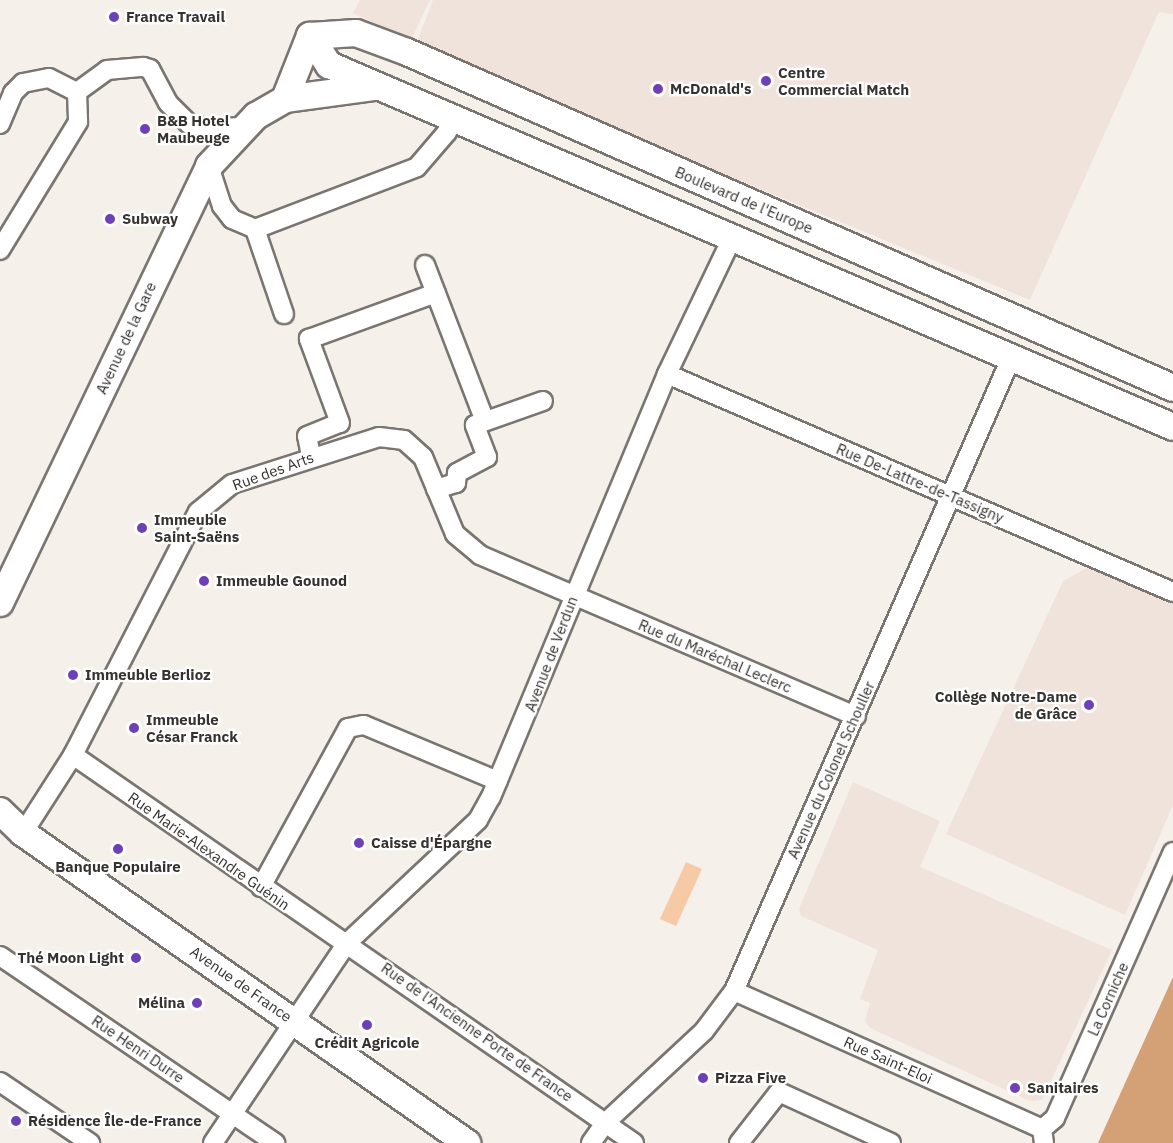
<!DOCTYPE html>
<meta charset="utf-8">
<style>
body{margin:0}
#map{position:relative;width:1173px;height:1143px;overflow:hidden;background:#f6f0eb;font-family:"IBM Plex Sans",sans-serif}
div>[style]{position:absolute}
.built>*{inset:0;background:#f0e3db}
.green>*{inset:0;background:#f7caa7}
.water>*{inset:0;background:#d4a075}
.roads{filter:drop-shadow(2px 0 #7b7571) drop-shadow(-2px 0 #7b7571) drop-shadow(0 2px #7b7571) drop-shadow(0 -2px #7b7571)}
.street>*{height:18px;margin:-9px;padding:0 9px;transform-origin:9px;border-radius:9px;background:#fff}
.secondary>*{height:26px;margin:-13px;padding:0 13px;transform-origin:13px;border-radius:13px;background:#fff}
.dots>*{width:16px;height:16px;translate:-50% -50%;box-sizing:border-box;border:3px solid #fff;border-radius:50%}
span{translate:-50% -50%;white-space:nowrap;text-align:center;line-height:1.15;-webkit-text-stroke:4.5px #fff;paint-order:stroke}
.poi-label{font-size:15px;color:#353230;font-weight:700}
.left{translate:0 -50%;text-align:left}
.right{translate:-100% -50%;text-align:right}
.street-label{font-size:15px;color:#353230}
</style>
<div id="map">
<div class="built">
<div style="clip-path:polygon(360px 0,430px 0,411px 40px,353px 13px)"></div>
<div style="clip-path:polygon(433px 0,1173px 0,1173px 14px,1159px 12px,1030px 300px,415px 47px)"></div>
<div style="clip-path:polygon(1089px 567px,1173px 605px,1173px 805px,1125px 915px,946px 834px,1063px 581px)"></div>
<div style="clip-path:polygon(853px 782px,940px 821px,920px 867px,1112px 950px,1042px 1100px,1030px 1101px,870px 1028px,865px 1021px,870px 1003px,860px 999px,878px 950px,801px 916px,799px 909px)"></div>
</div>
<div class="green">
<div style="clip-path:polygon(686px 862px,702px 869px,676px 926px,660px 919px)"></div>
</div>
<div class="water">
<div style="clip-path:polygon(1173px 977px,1173px 1143px,1098px 1143px)"></div>
</div>
<div class="roads">
<div class="street">
<div style="left:77px;top:92px;width:37px;rotate:-36deg"></div>
<div style="left:107px;top:70px;width:36px;rotate:-5deg"></div>
<div style="left:143px;top:67px;width:7px;rotate:16deg"></div>
<div style="left:150px;top:69px;width:38px;rotate:62deg"></div>
<div style="left:168px;top:103px;width:30px;rotate:45deg"></div>
<div style="left:189px;top:124px;width:23px;rotate:13deg"></div>
<div style="left:211px;top:129px;width:32px;rotate:-4deg"></div>
<div style="left:0;top:124px;width:34px;rotate:-67deg"></div>
<div style="left:13px;top:93px;width:14px;rotate:-45deg"></div>
<div style="left:23px;top:83px;width:26px;rotate:-11deg"></div>
<div style="left:49px;top:78px;width:31px;rotate:27deg"></div>
<div style="left:77px;top:92px;width:30px;rotate:88deg"></div>
<div style="left:78px;top:122px;width:150px;rotate:121.4deg"></div>
<div style="left:209px;top:166px;width:42px;rotate:72deg"></div>
<div style="left:222px;top:206px;width:16px;rotate:52deg"></div>
<div style="left:232px;top:219px;width:25px;rotate:23deg"></div>
<div style="left:255px;top:229px;width:173px;rotate:-20.9deg"></div>
<div style="left:417px;top:167px;width:46px;rotate:-49.4deg"></div>
<div style="left:447px;top:132px;width:17px;rotate:-73deg"></div>
<div style="left:255px;top:229px;width:90px;rotate:71.2deg"></div>
<div style="left:425px;top:265px;width:167px;rotate:69deg"></div>
<div style="left:667px;top:374px;width:551px;rotate:23.31deg"></div>
<div style="left:311px;top:456px;width:20px;rotate:-101deg"></div>
<div style="left:307px;top:436px;width:35px;rotate:-22deg"></div>
<div style="left:340px;top:423px;width:90px;rotate:-110.3deg"></div>
<div style="left:309px;top:339px;width:135px;rotate:-19.9deg"></div>
<div style="left:436px;top:489px;width:21px;rotate:-17deg"></div>
<div style="left:456px;top:483px;width:10px;rotate:-84deg"></div>
<div style="left:457px;top:473px;width:34px;rotate:-28deg"></div>
<div style="left:487px;top:457px;width:34px;rotate:-111deg"></div>
<div style="left:475px;top:425px;width:72px;rotate:-19.4deg"></div>
<div style="left:73px;top:755px;width:682px;rotate:34.67deg"></div>
<div style="left:23px;top:833px;width:93px;rotate:-57.3deg"></div>
<div style="left:73px;top:755px;width:273px;rotate:-62.8deg"></div>
<div style="left:198px;top:512px;width:44px;rotate:-39.5deg"></div>
<div style="left:232px;top:484px;width:154px;rotate:-17.7deg"></div>
<div style="left:379px;top:437px;width:25px;rotate:7deg"></div>
<div style="left:404px;top:440px;width:25px;rotate:42deg"></div>
<div style="left:423px;top:457px;width:83px;rotate:67.4deg"></div>
<div style="left:455px;top:534px;width:33px;rotate:40deg"></div>
<div style="left:480px;top:555px;width:409px;rotate:23.2deg"></div>
<div style="left:261px;top:887px;width:181px;rotate:-61.3deg"></div>
<div style="left:348px;top:728px;width:16px;rotate:-11deg"></div>
<div style="left:364px;top:725px;width:145px;rotate:22.7deg"></div>
<div style="left:0;top:956px;width:333px;rotate:34.2deg"></div>
<div style="left:734px;top:991px;width:338px;rotate:24.1deg"></div>
<div style="left:0;top:1082px;width:109px;rotate:34.1deg"></div>
<div style="left:213px;top:1143px;width:239px;rotate:-56.2deg"></div>
<div style="left:346px;top:944px;width:181px;rotate:-43.2deg"></div>
<div style="left:478px;top:820px;width:26px;rotate:-61deg"></div>
<div style="left:491px;top:797px;width:458px;rotate:-67.4deg"></div>
<div style="left:667px;top:374px;width:153px;rotate:-64.4deg"></div>
<div style="left:591px;top:1143px;width:24px;rotate:-55deg"></div>
<div style="left:605px;top:1123px;width:135px;rotate:-42.9deg"></div>
<div style="left:704px;top:1031px;width:50px;rotate:-53.1deg"></div>
<div style="left:734px;top:991px;width:693px;rotate:-66.36deg"></div>
<div style="left:739px;top:1143px;width:65px;rotate:-51.9deg"></div>
<div style="left:779px;top:1092px;width:123px;rotate:24.5deg"></div>
<div style="left:1044px;top:1143px;width:14px;rotate:-98deg"></div>
<div style="left:1042px;top:1129px;width:17px;rotate:-40deg"></div>
<div style="left:1055px;top:1118px;width:291px;rotate:-66.1deg"></div>
</div>
<div class="secondary">
<div style="left:310px;top:36px;width:35px;rotate:57deg"></div>
<div style="left:329px;top:65px;width:918px;rotate:23.21deg"></div>
<div style="left:310px;top:36px;width:46px;rotate:-3.7deg"></div>
<div style="left:356px;top:33px;width:54px;rotate:20.4deg"></div>
<div style="left:407px;top:52px;width:836px;rotate:23.68deg"></div>
<div style="left:285px;top:99px;width:68px;rotate:-68.4deg"></div>
<div style="left:0;top:603px;width:484px;rotate:-64.4deg"></div>
<div style="left:209px;top:166px;width:69px;rotate:-46.8deg"></div>
<div style="left:256px;top:116px;width:34px;rotate:-30deg"></div>
<div style="left:285px;top:99px;width:91px;rotate:-7.6deg"></div>
<div style="left:0;top:811px;width:32px;rotate:44deg"></div>
<div style="left:23px;top:833px;width:542px;rotate:34.92deg"></div>
</div>
</div>
<div class="dots">
<div style="left:114px;top:17px;background:#6d40b8"></div>
<div style="left:766px;top:81px;background:#6d40b8"></div>
<div style="left:658px;top:89px;background:#6d40b8"></div>
<div style="left:145px;top:129px;background:#6d40b8"></div>
<div style="left:110px;top:219px;background:#6d40b8"></div>
<div style="left:142px;top:528px;background:#6d40b8"></div>
<div style="left:204px;top:581px;background:#6d40b8"></div>
<div style="left:73px;top:675px;background:#6d40b8"></div>
<div style="left:1089px;top:705px;background:#6d40b8"></div>
<div style="left:134px;top:728px;background:#6d40b8"></div>
<div style="left:359px;top:843px;background:#6d40b8"></div>
<div style="left:118px;top:849px;background:#6d40b8"></div>
<div style="left:136px;top:958px;background:#6d40b8"></div>
<div style="left:197px;top:1003px;background:#6d40b8"></div>
<div style="left:367px;top:1025px;background:#6d40b8"></div>
<div style="left:703px;top:1078px;background:#6d40b8"></div>
<div style="left:1015px;top:1088px;background:#6d40b8"></div>
<div style="left:16px;top:1121px;background:#6d40b8"></div>
</div>
<div class="poi-label">
<span class="left" style="left:126px;top:17px">France Travail</span>
<span class="left" style="left:778px;top:81px">Centre<br>Commercial Match</span>
<span class="left" style="left:670px;top:89px">McDonald's</span>
<span class="left" style="left:157px;top:129px">B&amp;B Hotel<br>Maubeuge</span>
<span class="left" style="left:122px;top:219px">Subway</span>
<span class="left" style="left:154px;top:528px">Immeuble<br>Saint-Saëns</span>
<span class="left" style="left:216px;top:581px">Immeuble Gounod</span>
<span class="left" style="left:85px;top:675px">Immeuble Berlioz</span>
<span class="right" style="left:1077px;top:705px">Collège Notre-Dame<br>de Grâce</span>
<span class="left" style="left:146px;top:728px">Immeuble<br>César Franck</span>
<span class="left" style="left:371px;top:843px">Caisse d'Épargne</span>
<span style="left:118px;top:867px">Banque Populaire</span>
<span class="right" style="left:124px;top:958px">Thé Moon Light</span>
<span class="right" style="left:185px;top:1003px">Mélina</span>
<span style="left:367px;top:1043px">Crédit Agricole</span>
<span class="left" style="left:715px;top:1078px">Pizza Five</span>
<span class="left" style="left:1027px;top:1088px">Sanitaires</span>
<span class="left" style="left:28px;top:1121px">Résidence Île-de-France</span>
</div>
<div class="street-label">
<span style="left:744px;top:200px;rotate:23deg">Boulevard de l'Europe</span>
<span style="left:126px;top:338px;rotate:-65deg">Avenue de la Gare</span>
<span style="left:273px;top:471px;rotate:-20deg">Rue des Arts</span>
<span style="left:920px;top:483px;rotate:23deg">Rue De-Lattre-de-Tassigny</span>
<span style="left:551px;top:654px;rotate:-69deg">Avenue de Verdun</span>
<span style="left:715px;top:656px;rotate:23deg">Rue du Maréchal Leclerc</span>
<span style="left:831px;top:770px;rotate:-66deg">Avenue du Colonel Schouller</span>
<span style="left:209px;top:851px;rotate:35deg">Rue Marie-Alexandre Guénin</span>
<span style="left:241px;top:984px;rotate:35deg">Avenue de France</span>
<span style="left:1108px;top:999px;rotate:-66deg">La Corniche</span>
<span style="left:477px;top:1032px;rotate:35deg">Rue de l'Ancienne Porte de France</span>
<span style="left:138px;top:1049px;rotate:34deg">Rue Henri Durre</span>
<span style="left:888px;top:1060px;rotate:24deg">Rue Saint-Eloi</span>
</div>
</div>
